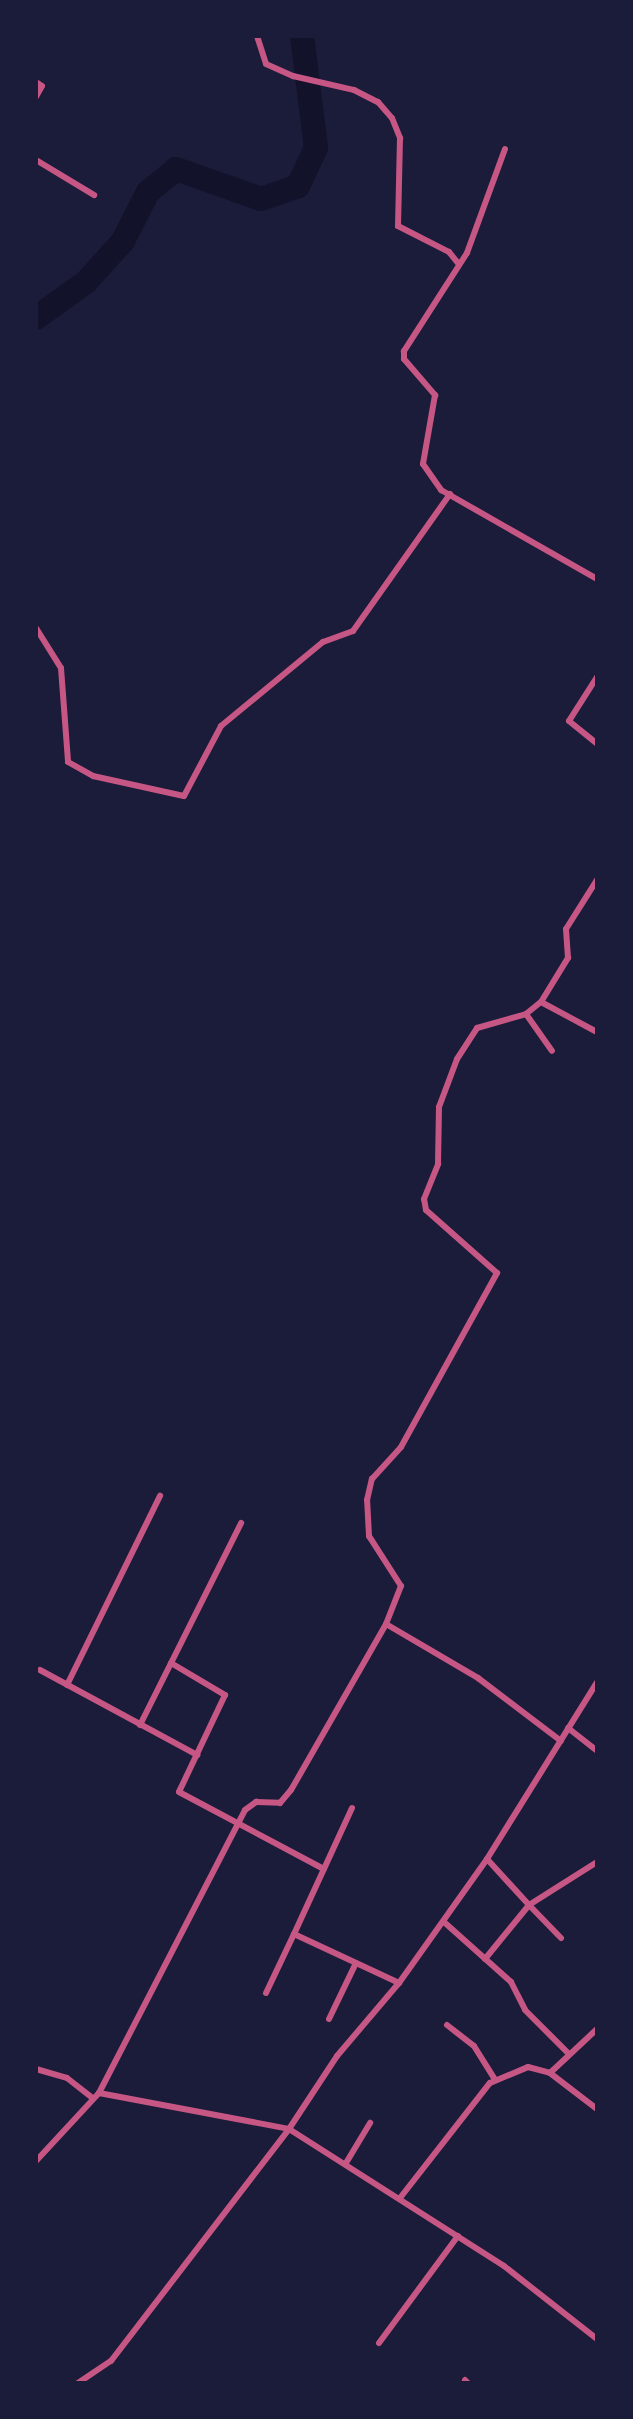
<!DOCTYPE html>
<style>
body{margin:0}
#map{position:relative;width:633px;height:2419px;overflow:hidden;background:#1b1b3a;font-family:Figtree,sans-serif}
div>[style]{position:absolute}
.river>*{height:24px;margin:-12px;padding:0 12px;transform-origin:12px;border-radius:12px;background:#12122b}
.minor>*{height:6px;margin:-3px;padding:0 3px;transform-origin:3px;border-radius:3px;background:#c65784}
span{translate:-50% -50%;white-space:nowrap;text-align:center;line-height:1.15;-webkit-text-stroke:8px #1b1b3a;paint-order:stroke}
.frame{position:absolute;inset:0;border:38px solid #1b1b3a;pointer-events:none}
</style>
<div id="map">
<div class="river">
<div style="left:36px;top:318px;width:62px;rotate:-35.8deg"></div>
<div style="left:86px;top:282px;width:55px;rotate:-47.9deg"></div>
<div style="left:123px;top:241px;width:55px;rotate:-63deg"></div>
<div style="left:148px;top:192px;width:36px;rotate:-39deg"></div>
<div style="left:176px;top:169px;width:90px;rotate:19.4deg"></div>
<div style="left:261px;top:199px;width:39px;rotate:-19deg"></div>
<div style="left:298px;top:186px;width:42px;rotate:-64.7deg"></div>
<div style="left:316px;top:148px;width:113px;rotate:-97.1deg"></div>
</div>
<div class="minor">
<div style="left:257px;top:36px;width:29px;rotate:72deg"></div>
<div style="left:266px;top:64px;width:30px;rotate:24deg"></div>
<div style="left:293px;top:76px;width:63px;rotate:12.9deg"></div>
<div style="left:354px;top:90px;width:27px;rotate:27deg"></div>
<div style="left:378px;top:102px;width:21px;rotate:49deg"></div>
<div style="left:392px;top:118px;width:22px;rotate:68deg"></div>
<div style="left:400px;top:138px;width:88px;rotate:91.3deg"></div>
<div style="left:398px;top:226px;width:57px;rotate:27deg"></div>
<div style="left:449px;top:252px;width:14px;rotate:51deg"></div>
<div style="left:36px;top:82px;width:7px;rotate:34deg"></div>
<div style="left:42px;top:86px;width:13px;rotate:119deg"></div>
<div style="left:505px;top:149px;width:111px;rotate:110.1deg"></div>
<div style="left:467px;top:253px;width:117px;rotate:122.7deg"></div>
<div style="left:404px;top:351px;width:8px;rotate:90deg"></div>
<div style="left:404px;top:359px;width:48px;rotate:49.3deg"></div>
<div style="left:435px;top:395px;width:70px;rotate:99.9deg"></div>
<div style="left:423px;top:464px;width:32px;rotate:55deg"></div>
<div style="left:441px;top:490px;width:180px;rotate:29.7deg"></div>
<div style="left:36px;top:160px;width:68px;rotate:31.1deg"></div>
<div style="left:36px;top:628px;width:47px;rotate:58deg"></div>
<div style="left:61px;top:668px;width:94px;rotate:85.7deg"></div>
<div style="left:68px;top:762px;width:29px;rotate:29deg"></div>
<div style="left:93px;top:776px;width:93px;rotate:12.4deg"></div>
<div style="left:184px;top:796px;width:79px;rotate:-62.1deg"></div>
<div style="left:221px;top:726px;width:132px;rotate:-39.5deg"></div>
<div style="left:323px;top:642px;width:32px;rotate:-20deg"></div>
<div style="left:353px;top:631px;width:168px;rotate:-54.7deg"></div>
<div style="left:597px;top:677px;width:52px;rotate:122.5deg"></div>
<div style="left:569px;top:721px;width:36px;rotate:39deg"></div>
<div style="left:541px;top:1002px;width:64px;rotate:28.2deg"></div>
<div style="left:526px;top:1014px;width:45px;rotate:54.9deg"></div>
<div style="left:386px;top:1624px;width:41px;rotate:-68.5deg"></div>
<div style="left:401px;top:1586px;width:59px;rotate:-122.6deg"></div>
<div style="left:369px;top:1536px;width:36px;rotate:-93deg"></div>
<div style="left:367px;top:1500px;width:22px;rotate:-77deg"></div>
<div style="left:372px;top:1479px;width:43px;rotate:-47.8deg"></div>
<div style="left:401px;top:1447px;width:199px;rotate:-61.1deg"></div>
<div style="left:497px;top:1273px;width:95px;rotate:-138.4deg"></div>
<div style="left:426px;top:1210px;width:11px;rotate:-100deg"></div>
<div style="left:424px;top:1199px;width:38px;rotate:-68deg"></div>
<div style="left:438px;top:1164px;width:57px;rotate:-89deg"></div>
<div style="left:439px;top:1107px;width:51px;rotate:-69.4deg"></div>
<div style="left:457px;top:1059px;width:37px;rotate:-57deg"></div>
<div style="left:477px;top:1028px;width:51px;rotate:-15.9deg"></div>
<div style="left:526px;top:1014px;width:19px;rotate:-39deg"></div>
<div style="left:541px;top:1002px;width:52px;rotate:-58.5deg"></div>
<div style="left:568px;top:958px;width:29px;rotate:-94deg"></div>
<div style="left:566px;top:929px;width:58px;rotate:-57.7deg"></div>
<div style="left:171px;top:1663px;width:63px;rotate:30.7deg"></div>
<div style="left:225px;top:1695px;width:107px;rotate:115.4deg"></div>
<div style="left:179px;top:1792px;width:164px;rotate:28deg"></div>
<div style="left:40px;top:1670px;width:179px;rotate:28.4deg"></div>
<div style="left:67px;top:1685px;width:211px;rotate:-63.8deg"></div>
<div style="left:140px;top:1725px;width:226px;rotate:-63.4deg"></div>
<div style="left:568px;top:1728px;width:37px;rotate:38deg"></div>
<div style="left:352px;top:1808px;width:139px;rotate:114.7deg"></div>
<div style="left:294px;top:1934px;width:116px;rotate:25deg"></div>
<div style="left:487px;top:1859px;width:62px;rotate:47.6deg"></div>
<div style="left:529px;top:1905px;width:80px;rotate:-32.3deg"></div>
<div style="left:444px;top:1922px;width:90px;rotate:41.8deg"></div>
<div style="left:511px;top:1982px;width:31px;rotate:63deg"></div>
<div style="left:525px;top:2010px;width:62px;rotate:45deg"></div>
<div style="left:485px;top:1959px;width:70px;rotate:-50.8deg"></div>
<div style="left:529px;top:1905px;width:46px;rotate:45.9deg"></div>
<div style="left:266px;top:1993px;width:65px;rotate:-64.6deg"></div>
<div style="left:329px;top:2019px;width:62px;rotate:-64.3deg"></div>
<div style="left:447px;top:2025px;width:34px;rotate:38deg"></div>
<div style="left:474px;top:2046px;width:40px;rotate:58deg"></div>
<div style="left:36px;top:2069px;width:32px;rotate:16deg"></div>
<div style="left:67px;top:2078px;width:31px;rotate:38deg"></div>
<div style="left:550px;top:2073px;width:59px;rotate:37.5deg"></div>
<div style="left:99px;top:2093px;width:318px;rotate:-62.7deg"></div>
<div style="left:245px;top:1810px;width:14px;rotate:-36deg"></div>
<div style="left:256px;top:1802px;width:24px;rotate:2deg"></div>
<div style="left:280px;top:1803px;width:17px;rotate:-50deg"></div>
<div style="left:291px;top:1790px;width:191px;rotate:-60.2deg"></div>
<div style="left:386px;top:1624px;width:107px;rotate:30.4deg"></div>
<div style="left:478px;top:1678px;width:104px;rotate:37.2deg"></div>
<div style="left:36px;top:2161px;width:93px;rotate:-47.2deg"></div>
<div style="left:99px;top:2093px;width:193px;rotate:10.7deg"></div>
<div style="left:289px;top:2129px;width:255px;rotate:32.5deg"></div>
<div style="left:504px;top:2266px;width:118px;rotate:38.1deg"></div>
<div style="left:346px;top:2163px;width:47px;rotate:-59deg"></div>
<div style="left:400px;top:2198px;width:146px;rotate:-52deg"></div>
<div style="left:490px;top:2083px;width:41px;rotate:-22.8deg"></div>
<div style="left:528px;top:2067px;width:23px;rotate:15deg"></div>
<div style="left:550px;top:2073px;width:64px;rotate:-43.1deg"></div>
<div style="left:379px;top:2343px;width:133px;rotate:-53.6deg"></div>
<div style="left:465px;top:2380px;width:4px;rotate:45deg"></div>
<div style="left:78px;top:2383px;width:40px;rotate:-34deg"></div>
<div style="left:111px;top:2361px;width:292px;rotate:-52.5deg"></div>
<div style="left:289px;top:2129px;width:87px;rotate:-56.7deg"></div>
<div style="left:337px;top:2056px;width:96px;rotate:-49.7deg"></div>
<div style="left:399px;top:1983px;width:152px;rotate:-54.6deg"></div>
<div style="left:487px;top:1859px;width:208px;rotate:-58.1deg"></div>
</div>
<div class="frame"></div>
</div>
